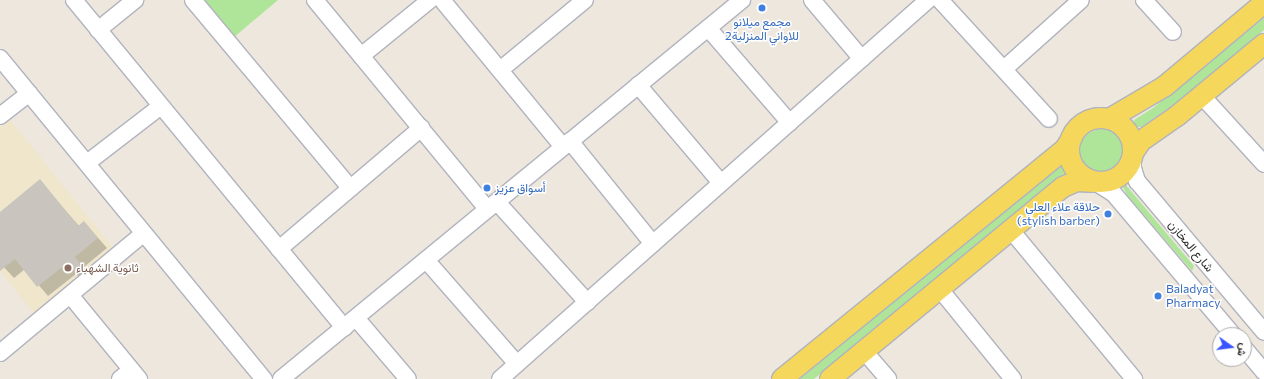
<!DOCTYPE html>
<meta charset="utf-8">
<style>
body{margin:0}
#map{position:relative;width:1264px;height:379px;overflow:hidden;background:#eee7dd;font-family:Commissioner,Vazirmatn,sans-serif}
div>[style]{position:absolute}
.education>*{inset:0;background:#efe6cc}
.green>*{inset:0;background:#afe598}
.round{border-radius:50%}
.shadow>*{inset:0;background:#0003}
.building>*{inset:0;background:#c9c4bd}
.roads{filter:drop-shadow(1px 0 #b1b3bf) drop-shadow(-1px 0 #b1b3bf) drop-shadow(0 1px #b1b3bf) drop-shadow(0 -1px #b1b3bf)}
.minor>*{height:16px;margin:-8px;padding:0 8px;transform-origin:8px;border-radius:8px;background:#fff}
.major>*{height:20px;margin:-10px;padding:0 10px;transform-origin:10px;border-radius:10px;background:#f5d75b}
.major>.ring{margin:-10px;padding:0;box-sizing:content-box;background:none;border:20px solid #f5d75b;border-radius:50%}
.dots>*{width:11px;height:11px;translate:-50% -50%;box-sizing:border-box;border:2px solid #fff;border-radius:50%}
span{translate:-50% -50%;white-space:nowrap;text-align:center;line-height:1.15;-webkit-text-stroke:3px #fff;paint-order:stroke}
.shop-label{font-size:12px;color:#366cbe}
.left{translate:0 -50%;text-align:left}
.right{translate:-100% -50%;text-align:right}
.street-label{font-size:12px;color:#2b2b2b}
.education-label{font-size:12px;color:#785e54}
.north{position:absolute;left:1212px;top:327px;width:40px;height:40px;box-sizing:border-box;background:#fff;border:1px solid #aaa;border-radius:50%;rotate:104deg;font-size:11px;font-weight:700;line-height:16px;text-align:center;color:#2b2b2b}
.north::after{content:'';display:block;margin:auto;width:14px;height:18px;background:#3955ff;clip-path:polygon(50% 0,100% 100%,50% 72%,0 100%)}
</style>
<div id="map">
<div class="education">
<div style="clip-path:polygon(10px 119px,115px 250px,35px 315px,0 271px,0 127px)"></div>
</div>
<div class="green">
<div style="clip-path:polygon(200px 0,278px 0,233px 38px)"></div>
<div style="clip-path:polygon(1264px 18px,1264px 30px,1175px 104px,1141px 127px,1134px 127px,1134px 120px,1153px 108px)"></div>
<div class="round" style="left:1080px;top:129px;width:44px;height:44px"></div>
<div style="clip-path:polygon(1065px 160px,1071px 172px,1062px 175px,814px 379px,800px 379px)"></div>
<div style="clip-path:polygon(1125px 184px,1194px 266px,1192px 271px,1127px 195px,1122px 185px)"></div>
</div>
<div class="shadow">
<div style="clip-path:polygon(40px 181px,79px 226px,84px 222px,107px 248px,84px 267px,90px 275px,84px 281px,76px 274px,48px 296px,25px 269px,14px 278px,0 263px,0 213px)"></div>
</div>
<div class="building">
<div style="clip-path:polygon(40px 179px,78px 226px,84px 221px,98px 238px,75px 257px,81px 265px,73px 271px,66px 264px,37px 287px,15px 259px,0 271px,0 212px)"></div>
</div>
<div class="roads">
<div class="minor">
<div style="left:74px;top:0;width:425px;rotate:50.5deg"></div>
<div style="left:193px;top:0;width:245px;rotate:50.1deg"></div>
<div style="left:315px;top:0;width:271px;rotate:50.5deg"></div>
<div style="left:442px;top:0;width:190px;rotate:50.5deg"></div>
<div style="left:812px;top:0;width:77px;rotate:49.7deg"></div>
<div style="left:940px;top:0;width:161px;rotate:47.5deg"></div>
<div style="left:1144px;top:0;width:43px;rotate:47.8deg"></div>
<div style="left:708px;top:28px;width:125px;rotate:49.2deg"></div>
<div style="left:98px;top:30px;width:48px;rotate:-39deg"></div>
<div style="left:361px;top:56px;width:89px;rotate:-39.1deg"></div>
<div style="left:0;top:58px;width:416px;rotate:50.6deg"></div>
<div style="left:1004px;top:69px;width:103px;rotate:-41.9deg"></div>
<div style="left:500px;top:70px;width:110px;rotate:-39.5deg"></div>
<div style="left:638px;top:85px;width:128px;rotate:49.7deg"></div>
<div style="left:1202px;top:96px;width:92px;rotate:47.6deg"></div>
<div style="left:0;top:116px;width:37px;rotate:-38deg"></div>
<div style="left:570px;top:141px;width:132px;rotate:51.1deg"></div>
<div style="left:1133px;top:153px;width:15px;rotate:90deg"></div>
<div style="left:1133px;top:168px;width:14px;rotate:73deg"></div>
<div style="left:1137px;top:181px;width:197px;rotate:49.9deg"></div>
<div style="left:87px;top:163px;width:93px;rotate:-37.6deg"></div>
<div style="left:1095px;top:182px;width:22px;rotate:32deg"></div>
<div style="left:1114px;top:194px;width:185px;rotate:49.8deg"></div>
<div style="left:497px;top:202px;width:135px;rotate:48deg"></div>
<div style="left:1010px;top:229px;width:195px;rotate:50.4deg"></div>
<div style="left:279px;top:249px;width:187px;rotate:-40.4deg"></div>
<div style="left:426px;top:260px;width:138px;rotate:48.8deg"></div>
<div style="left:939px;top:288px;width:117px;rotate:50.9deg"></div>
<div style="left:70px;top:295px;width:109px;rotate:50.6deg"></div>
<div style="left:356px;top:318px;width:80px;rotate:49.6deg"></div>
<div style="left:1244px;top:348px;width:31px;rotate:50deg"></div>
<div style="left:864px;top:351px;width:37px;rotate:49deg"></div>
<div style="left:0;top:353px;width:187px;rotate:-39.8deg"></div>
<div style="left:120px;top:379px;width:14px;rotate:-39deg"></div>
<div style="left:281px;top:379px;width:597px;rotate:-39.42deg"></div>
<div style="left:500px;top:379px;width:572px;rotate:-41.53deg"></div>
</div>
<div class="major">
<div class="ring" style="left:1069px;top:118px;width:44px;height:44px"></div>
<div style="left:1109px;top:119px;width:65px;rotate:-30.5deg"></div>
<div style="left:1165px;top:86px;width:129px;rotate:-40deg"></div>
<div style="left:1133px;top:153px;width:14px;rotate:-56deg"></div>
<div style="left:1141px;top:141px;width:44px;rotate:-34.8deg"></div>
<div style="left:1177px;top:116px;width:113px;rotate:-39.6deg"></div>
<div style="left:782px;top:379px;width:365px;rotate:-39.1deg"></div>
<div style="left:1065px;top:149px;width:13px;rotate:-58deg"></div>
<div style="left:830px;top:379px;width:302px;rotate:-39.5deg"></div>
<div style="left:1063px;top:187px;width:15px;rotate:-23deg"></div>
<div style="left:1077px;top:181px;width:18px;rotate:3deg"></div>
</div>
</div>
<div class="dots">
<div style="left:762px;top:8px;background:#3f7fe0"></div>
<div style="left:487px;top:188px;background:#3f7fe0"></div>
<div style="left:1108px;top:214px;background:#3f7fe0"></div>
<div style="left:68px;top:268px;background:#8d6e63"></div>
<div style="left:1158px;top:296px;background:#3f7fe0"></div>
</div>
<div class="shop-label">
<span style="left:762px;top:29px">مجمع ميلانو<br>للاواني المنزلية2</span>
<span class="left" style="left:495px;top:188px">أسواق عزيز</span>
<span class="right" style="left:1100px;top:214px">حلاقة علاء العلي<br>(stylish barber)</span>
<span class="left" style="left:1166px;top:296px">Baladyat<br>Pharmacy</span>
</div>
<div class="street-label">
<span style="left:1191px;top:246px;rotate:50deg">شارع المخازن</span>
</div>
<div class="education-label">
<span class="left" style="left:76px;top:268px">ثانوية الشهباء</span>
</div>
<div class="north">ش</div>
</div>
